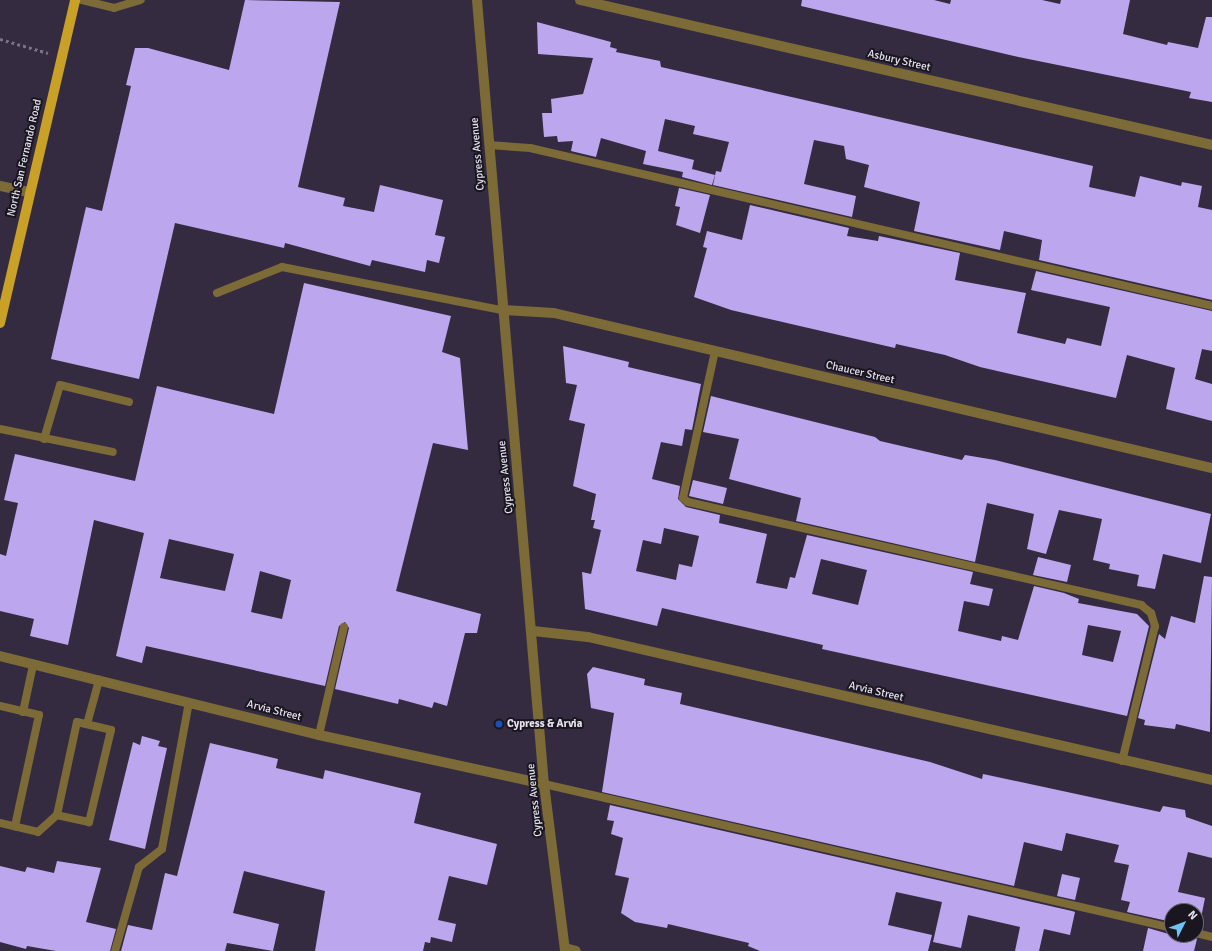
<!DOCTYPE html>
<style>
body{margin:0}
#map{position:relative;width:1212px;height:951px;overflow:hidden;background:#342b41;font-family:Signika,sans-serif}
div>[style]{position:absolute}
.building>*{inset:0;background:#bca7ef}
.path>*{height:2.5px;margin-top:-1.25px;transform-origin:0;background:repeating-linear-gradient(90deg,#7a7385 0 3px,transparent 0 6px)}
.service>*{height:8px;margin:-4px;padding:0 4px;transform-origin:4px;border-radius:4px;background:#7c6a37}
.minor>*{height:10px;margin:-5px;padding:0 5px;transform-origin:5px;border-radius:5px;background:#7c6a37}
.tertiary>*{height:10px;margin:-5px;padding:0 5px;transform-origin:5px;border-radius:5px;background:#7c6a37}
.primary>*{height:10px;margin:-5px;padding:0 5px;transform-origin:5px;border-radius:5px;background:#c8a126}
.dots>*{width:11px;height:11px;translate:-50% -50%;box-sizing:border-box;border:2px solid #1a1620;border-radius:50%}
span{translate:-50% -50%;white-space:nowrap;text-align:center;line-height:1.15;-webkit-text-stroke:4px #1a1620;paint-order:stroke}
.street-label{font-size:11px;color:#e5e0ee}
.poi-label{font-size:11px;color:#e5e0ee;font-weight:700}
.left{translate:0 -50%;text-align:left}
.north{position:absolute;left:1164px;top:903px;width:40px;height:40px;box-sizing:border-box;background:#1a1620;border:1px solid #6b6772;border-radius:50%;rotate:48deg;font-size:11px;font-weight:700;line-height:16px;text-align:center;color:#e5e0ee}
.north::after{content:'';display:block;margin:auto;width:14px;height:18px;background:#6fc2f4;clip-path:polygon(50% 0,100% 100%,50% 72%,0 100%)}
</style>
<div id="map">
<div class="building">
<div style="clip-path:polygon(245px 0,340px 2px,298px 187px,345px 198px,343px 206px,374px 212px,380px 185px,443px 200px,435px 235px,445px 237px,439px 263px,427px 260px,425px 272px,372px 260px,370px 266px,285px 243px,284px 248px,175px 223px,139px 379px,51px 359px,86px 207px,102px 211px,131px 86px,126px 85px,135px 48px,148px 48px,229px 70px)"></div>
<div style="clip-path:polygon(802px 0,934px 0,950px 4px,951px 0,1042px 0,1060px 4px,1061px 0,1130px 0,1123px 34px,1167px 45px,1168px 42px,1198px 48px,1206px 17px,1212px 17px,1212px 102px,1189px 98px,1191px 92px,1014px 56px,801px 6px)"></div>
<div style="clip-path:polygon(537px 22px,611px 42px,610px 47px,617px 49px,616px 52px,660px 61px,661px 67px,1093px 166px,1089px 187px,1135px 197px,1140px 176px,1181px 186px,1182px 182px,1202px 186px,1198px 207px,1212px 210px,1212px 300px,1039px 260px,1042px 240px,1004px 231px,1000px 250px,914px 231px,920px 202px,864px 187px,869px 165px,846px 159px,844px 146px,814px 140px,804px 184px,856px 196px,852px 217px,713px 185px,716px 171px,721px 172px,729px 142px,693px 134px,695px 126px,665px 119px,658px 151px,694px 160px,692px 169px,715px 175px,712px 185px,682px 177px,683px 172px,643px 164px,646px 151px,601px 138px,596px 157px,571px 151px,573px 141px,558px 142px,557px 136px,544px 137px,542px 113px,552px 113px,551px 99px,583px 94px,593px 58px,538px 54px)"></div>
<div style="clip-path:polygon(679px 188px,710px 195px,700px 233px,676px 225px,680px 207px,675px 206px)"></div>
<div style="clip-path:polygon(750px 205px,849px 228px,847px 236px,878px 241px,879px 236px,960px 253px,955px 280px,1026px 293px,1017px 333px,1065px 344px,1067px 338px,1101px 346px,1110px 307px,1031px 290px,1036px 271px,1212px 311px,1212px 351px,1202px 349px,1195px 379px,1212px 384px,1212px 421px,1166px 409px,1175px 368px,1127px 355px,1116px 398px,980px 367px,945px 355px,896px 344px,895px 348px,731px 310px,694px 297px,707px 248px,703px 247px,707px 231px,742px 240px)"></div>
<div style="clip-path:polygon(evenodd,304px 283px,451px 316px,442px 352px,460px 358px,468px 450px,433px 443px,396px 591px,481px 614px,477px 633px,465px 633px,447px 706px,434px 702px,432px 708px,399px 699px,398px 704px,335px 689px,349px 628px,345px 622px,339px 626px,325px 686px,146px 646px,142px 663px,116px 656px,144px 533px,94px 520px,68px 645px,30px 636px,34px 619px,0 611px,0 554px,6px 556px,18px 503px,4px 500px,15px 454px,135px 481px,157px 386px,274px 414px,304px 283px,169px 539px,234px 554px,225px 591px,160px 578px,169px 539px,304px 283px,260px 571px,291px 580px,282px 619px,251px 612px,260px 571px)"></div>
<div style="clip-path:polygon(evenodd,563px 346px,629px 362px,628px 367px,701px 384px,692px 430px,685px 429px,682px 446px,661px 442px,652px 479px,680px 486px,678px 499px,686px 507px,720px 515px,719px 523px,767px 534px,756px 583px,787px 589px,790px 577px,795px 578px,807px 535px,973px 572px,970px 584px,993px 589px,989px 606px,964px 601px,958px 631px,1001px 641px,1002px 636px,1018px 640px,1034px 586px,1064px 593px,1079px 599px,1078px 603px,1137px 614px,1149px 626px,1127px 716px,822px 649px,823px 645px,662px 608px,657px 626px,585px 609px,582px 572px,591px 574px,601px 530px,593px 528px,595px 520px,591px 520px,596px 494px,573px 486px,585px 424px,569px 420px,577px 385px,566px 383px,563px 346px,664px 528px,699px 536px,692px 567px,679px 564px,676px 580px,636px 571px,643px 540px,661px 544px,664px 528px,563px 346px,821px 559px,867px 570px,858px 605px,812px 594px,821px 559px,563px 346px,1088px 625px,1121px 631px,1113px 662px,1082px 655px,1088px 625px)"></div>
<div style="clip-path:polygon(711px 396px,875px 437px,880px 441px,962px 460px,965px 455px,995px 460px,1211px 514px,1201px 563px,1163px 554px,1155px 589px,1137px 586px,1139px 575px,1109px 569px,1110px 564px,1093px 560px,1102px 519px,1059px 510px,1046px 554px,1027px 549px,1034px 514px,987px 503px,975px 562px,796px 521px,801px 498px,729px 479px,739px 439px,703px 432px)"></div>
<div style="clip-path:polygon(693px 480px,727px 488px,723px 504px,689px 496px)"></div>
<div style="clip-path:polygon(1038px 557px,1071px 565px,1067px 582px,1033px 575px)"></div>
<div style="clip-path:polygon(1204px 576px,1212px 577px,1210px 732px,1176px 724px,1175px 729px,1144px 725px,1145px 720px,1138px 718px,1159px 634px,1165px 639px,1171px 616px,1195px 623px)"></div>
<div style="clip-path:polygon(593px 667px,645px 679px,644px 685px,682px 693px,680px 704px,930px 762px,982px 779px,983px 774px,1160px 812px,1163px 806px,1185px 810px,1186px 817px,1212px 826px,1212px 858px,1188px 852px,1178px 892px,1205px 898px,1199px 928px,1196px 911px,1172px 911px,1172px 922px,1127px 912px,1130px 902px,1121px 900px,1129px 865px,1114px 862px,1119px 845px,1066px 833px,1062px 851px,1024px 842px,1014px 886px,602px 792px,614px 713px,591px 708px,587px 674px)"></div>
<div style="clip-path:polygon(142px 736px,160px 741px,158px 746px,167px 748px,145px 849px,109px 840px,133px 742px,140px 745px)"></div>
<div style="clip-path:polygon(210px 743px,278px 759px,276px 768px,323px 779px,325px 770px,421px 793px,414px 823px,497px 844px,487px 885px,449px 876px,438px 920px,456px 924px,452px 942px,431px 937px,430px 943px,425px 942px,423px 951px,315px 951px,325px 891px,244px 871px,233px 913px,279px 924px,273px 951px,227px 943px,225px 951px,121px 951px,128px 925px,152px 930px,165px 873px,177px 876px)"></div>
<div style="clip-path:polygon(610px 805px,1072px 911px,1075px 912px,1070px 935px,1044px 929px,1039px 951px,1015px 951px,1020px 927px,968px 915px,961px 948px,933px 942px,942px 902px,896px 892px,888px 925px,932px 935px,928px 951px,760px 951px,748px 946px,749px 943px,668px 924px,667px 928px,635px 922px,621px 913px,629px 878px,615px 875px,623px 838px,611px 834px,614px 821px,607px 820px)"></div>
<div style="clip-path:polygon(57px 861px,101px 868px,86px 922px,116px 929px,110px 951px,56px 951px,27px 946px,26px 949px,0 942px,0 866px,25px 872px,27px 867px,54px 873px)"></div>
<div style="clip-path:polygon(1062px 874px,1080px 878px,1075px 900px,1057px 896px)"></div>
<div style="clip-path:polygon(1148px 928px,1172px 935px,1191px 935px,1197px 939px,1194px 951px,1143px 951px)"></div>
</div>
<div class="path">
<div style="left:0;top:39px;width:50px;rotate:16.3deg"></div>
</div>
<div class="service">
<div style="left:82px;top:0;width:33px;rotate:14deg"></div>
<div style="left:114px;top:8px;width:28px;rotate:-17deg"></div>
<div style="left:489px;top:145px;width:41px;rotate:4.2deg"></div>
<div style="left:530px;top:148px;width:700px;rotate:13.04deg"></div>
<div style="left:217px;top:293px;width:70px;rotate:-21.8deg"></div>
<div style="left:282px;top:267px;width:224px;rotate:11.1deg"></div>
<div style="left:715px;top:351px;width:150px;rotate:102.3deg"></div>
<div style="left:683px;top:498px;width:6px;rotate:39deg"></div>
<div style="left:688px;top:502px;width:465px;rotate:12.8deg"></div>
<div style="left:1141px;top:605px;width:13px;rotate:39deg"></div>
<div style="left:1151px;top:613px;width:14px;rotate:73deg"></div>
<div style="left:1155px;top:626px;width:139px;rotate:103.7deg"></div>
<div style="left:0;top:429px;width:115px;rotate:11.5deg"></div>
<div style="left:44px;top:439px;width:56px;rotate:-73.5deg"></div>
<div style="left:60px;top:385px;width:71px;rotate:13.8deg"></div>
<div style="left:0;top:706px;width:40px;rotate:13deg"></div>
<div style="left:39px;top:715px;width:114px;rotate:102.2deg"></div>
<div style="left:23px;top:712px;width:48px;rotate:-78deg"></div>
<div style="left:87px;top:724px;width:46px;rotate:-74.7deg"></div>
<div style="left:319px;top:735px;width:111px;rotate:-77deg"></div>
<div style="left:544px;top:784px;width:644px;rotate:12.91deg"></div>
<div style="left:0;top:823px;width:39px;rotate:13deg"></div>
<div style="left:38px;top:832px;width:25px;rotate:-42deg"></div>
<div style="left:57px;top:815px;width:95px;rotate:-77.9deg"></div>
<div style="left:77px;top:722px;width:35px;rotate:13deg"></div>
<div style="left:111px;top:730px;width:95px;rotate:103.4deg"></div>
<div style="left:89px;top:822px;width:33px;rotate:-168deg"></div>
<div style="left:1196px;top:933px;width:16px;rotate:14deg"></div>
<div style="left:115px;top:951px;width:87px;rotate:-74.1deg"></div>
<div style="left:139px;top:867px;width:29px;rotate:-38deg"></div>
<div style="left:162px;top:849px;width:149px;rotate:-79.6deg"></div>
</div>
<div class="minor">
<div style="left:580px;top:0;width:648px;rotate:12.92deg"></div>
<div style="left:0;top:186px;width:30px;rotate:12deg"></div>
<div style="left:502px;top:310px;width:52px;rotate:3.3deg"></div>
<div style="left:554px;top:313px;width:676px;rotate:13.26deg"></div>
<div style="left:533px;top:631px;width:55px;rotate:6.2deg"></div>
<div style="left:588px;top:637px;width:640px;rotate:12.91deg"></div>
<div style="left:0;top:656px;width:329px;rotate:13.9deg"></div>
<div style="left:319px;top:735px;width:230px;rotate:12.3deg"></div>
<div style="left:565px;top:948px;width:11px;rotate:15deg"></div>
</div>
<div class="tertiary">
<div style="left:477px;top:0;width:787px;rotate:85.12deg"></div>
<div style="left:544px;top:784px;width:168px;rotate:82.8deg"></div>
</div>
<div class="primary">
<div style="left:0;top:323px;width:332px;rotate:-76.9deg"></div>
</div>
<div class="dots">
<div style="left:499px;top:724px;background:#1a4fb4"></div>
</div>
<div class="street-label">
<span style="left:899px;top:61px;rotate:13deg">Asbury Street</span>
<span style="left:478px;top:154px;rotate:-95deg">Cypress Avenue</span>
<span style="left:25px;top:158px;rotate:-77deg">North San Fernando Road</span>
<span style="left:860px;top:373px;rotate:13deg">Chaucer Street</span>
<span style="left:506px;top:477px;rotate:-96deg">Cypress Avenue</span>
<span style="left:876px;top:692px;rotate:13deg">Arvia Street</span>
<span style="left:274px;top:711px;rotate:14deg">Arvia Street</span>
<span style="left:535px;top:800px;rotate:-96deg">Cypress Avenue</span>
</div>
<div class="poi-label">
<span class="left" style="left:507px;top:724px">Cypress &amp; Arvia</span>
</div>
<div class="north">N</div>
</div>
